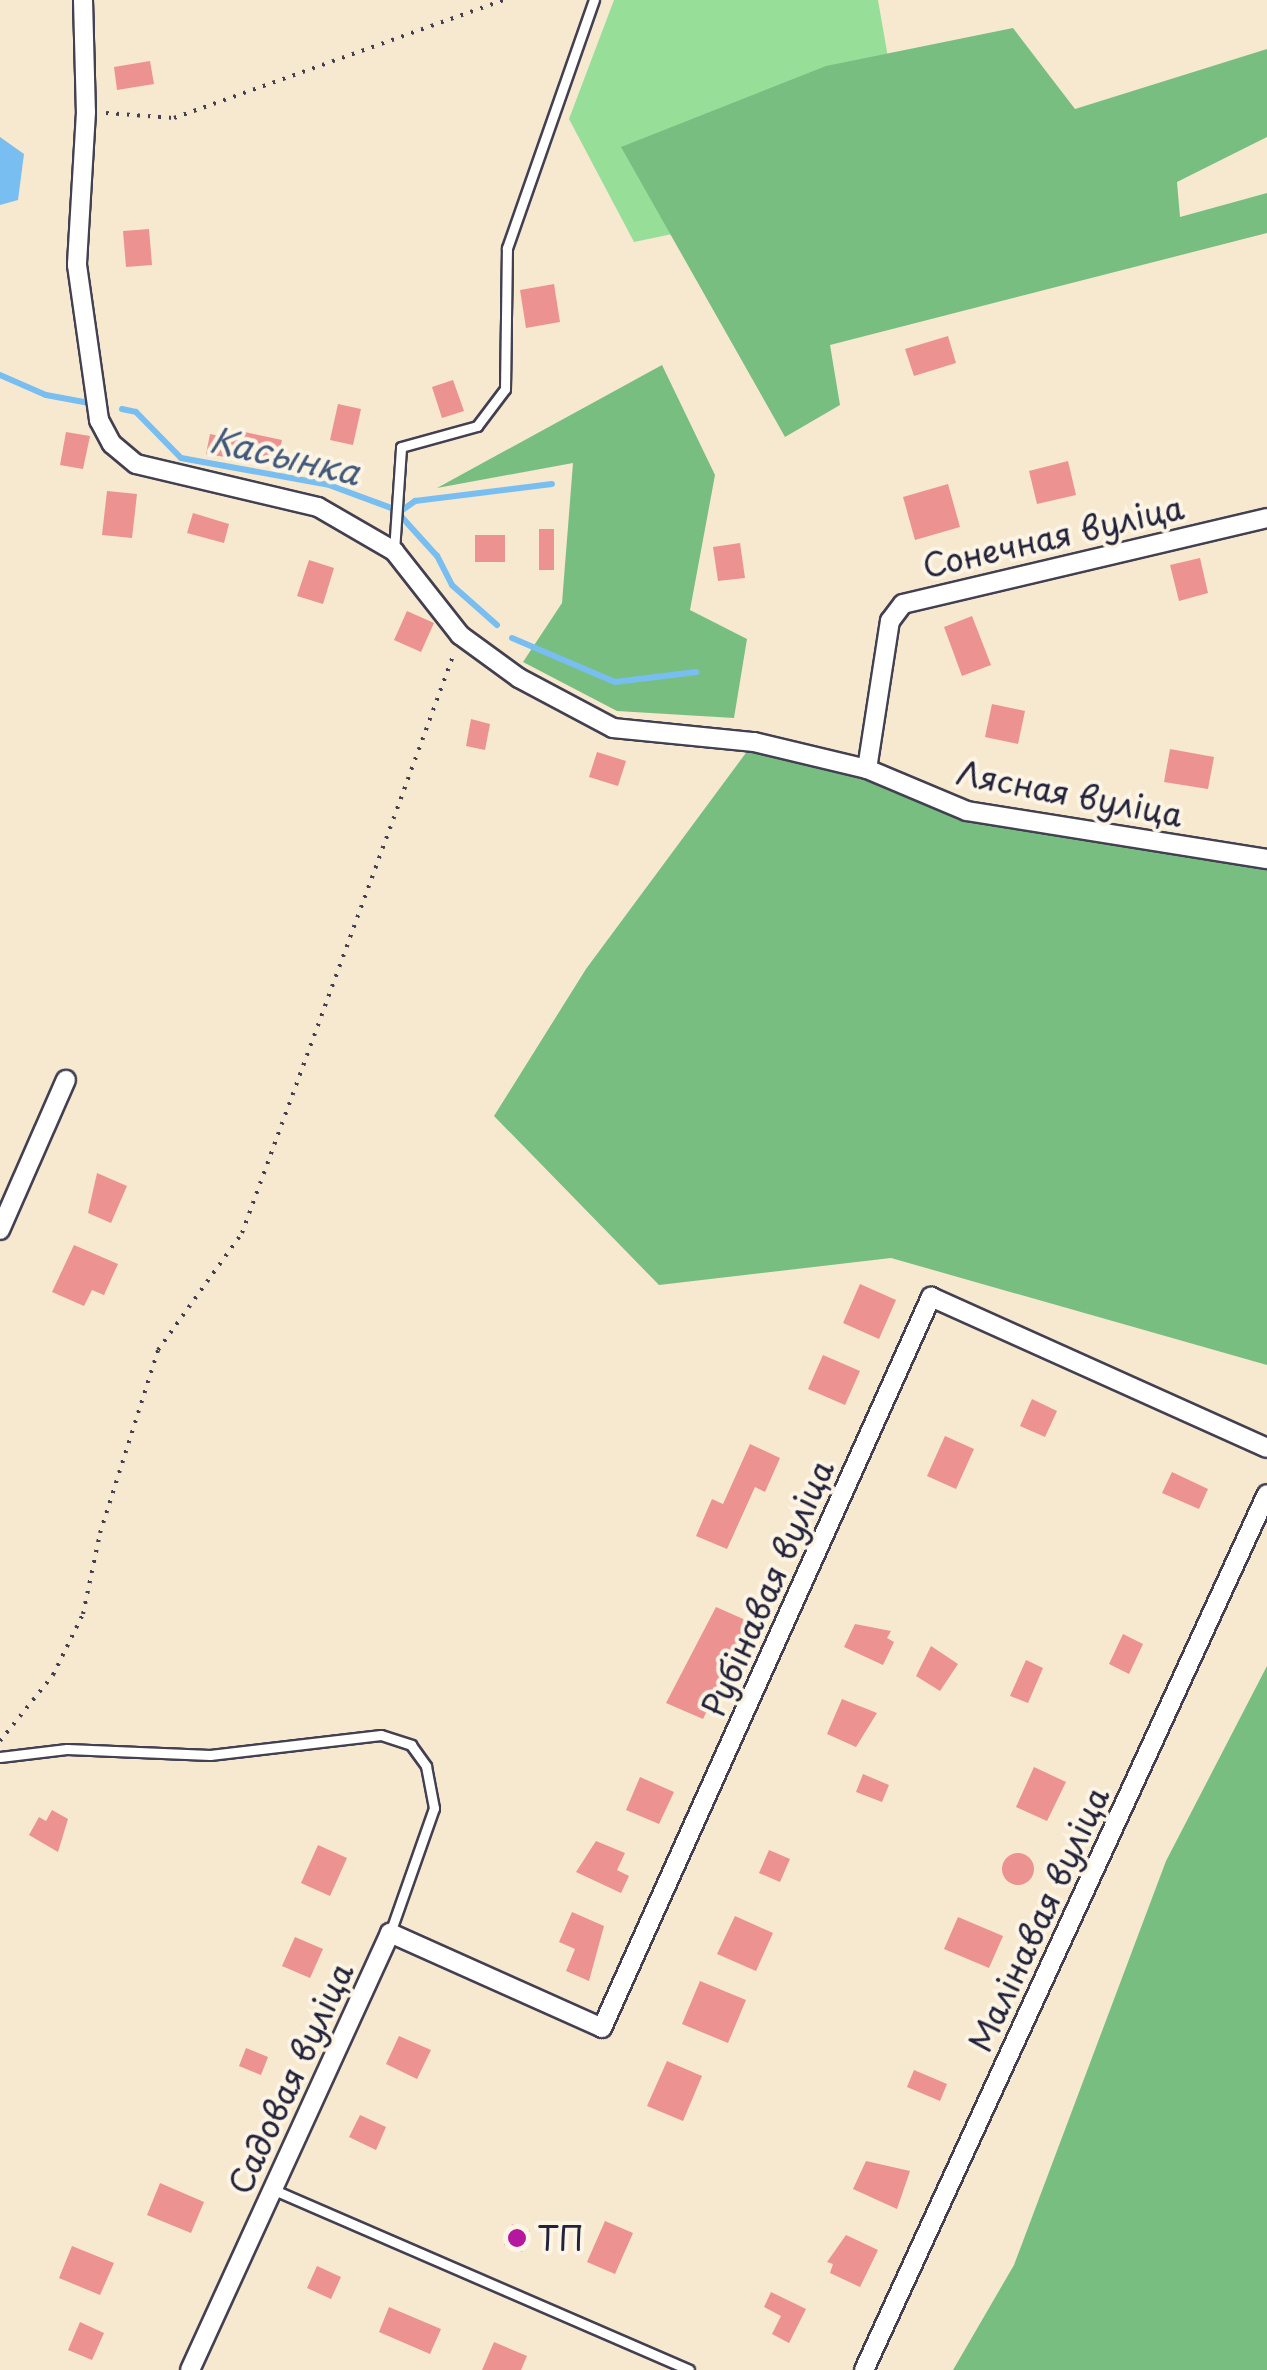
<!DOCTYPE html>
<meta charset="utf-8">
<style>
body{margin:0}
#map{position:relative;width:1267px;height:2370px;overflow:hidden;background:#f7e8d0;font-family:"Playpen Sans",sans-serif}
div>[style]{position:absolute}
.green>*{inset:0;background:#97df99}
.forest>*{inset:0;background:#79be81}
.water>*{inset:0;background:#79bef0}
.stream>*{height:6px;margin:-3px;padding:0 3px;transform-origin:3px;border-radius:3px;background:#79bef0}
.building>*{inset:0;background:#ec9391}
.round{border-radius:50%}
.path>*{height:4px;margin-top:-2px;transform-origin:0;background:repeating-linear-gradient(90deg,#424051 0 2.5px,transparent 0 10.5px)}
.roads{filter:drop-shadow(2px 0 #424051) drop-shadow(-2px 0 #424051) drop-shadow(0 2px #424051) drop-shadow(0 -2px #424051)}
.lane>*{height:9px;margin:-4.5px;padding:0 4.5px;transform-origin:4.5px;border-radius:4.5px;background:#fff}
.street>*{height:18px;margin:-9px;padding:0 9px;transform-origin:9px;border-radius:9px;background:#fff}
.dots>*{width:28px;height:28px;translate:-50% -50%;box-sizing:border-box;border:5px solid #fcf5e5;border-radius:50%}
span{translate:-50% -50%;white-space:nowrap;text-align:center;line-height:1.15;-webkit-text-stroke:8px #fcf5e5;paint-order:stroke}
.street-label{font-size:32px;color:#22223b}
.poi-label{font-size:32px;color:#22223b}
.left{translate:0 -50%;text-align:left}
.water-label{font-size:35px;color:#40597a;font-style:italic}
</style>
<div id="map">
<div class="green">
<div style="clip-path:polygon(614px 0,878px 0,910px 184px,634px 242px,569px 119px)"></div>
</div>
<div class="forest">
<div style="clip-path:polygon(1013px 28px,1075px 109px,1267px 49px,1267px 137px,1177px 182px,1180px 217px,1267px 193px,1267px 233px,830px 345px,840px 405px,785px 437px,621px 147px,826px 66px)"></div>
<div style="clip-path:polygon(662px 365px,715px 475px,690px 610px,747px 639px,734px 718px,617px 711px,523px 662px,562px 603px,573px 463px,437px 488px)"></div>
<div style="clip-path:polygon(754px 742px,867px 769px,967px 811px,1267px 859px,1267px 1365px,891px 1258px,659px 1285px,494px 1116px,586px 969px)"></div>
<div style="clip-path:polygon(1267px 1666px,1267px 2370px,953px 2370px,1014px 2265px,1166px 1861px)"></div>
</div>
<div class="water">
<div style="clip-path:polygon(0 137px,24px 154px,18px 200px,0 205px)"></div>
</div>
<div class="stream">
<div style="left:0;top:375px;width:50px;rotate:23.5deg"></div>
<div style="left:46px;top:395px;width:44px;rotate:10.5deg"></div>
<div style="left:122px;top:409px;width:14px;rotate:12deg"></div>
<div style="left:136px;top:412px;width:64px;rotate:45.6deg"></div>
<div style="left:181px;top:458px;width:150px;rotate:10.3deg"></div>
<div style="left:329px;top:485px;width:69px;rotate:20.3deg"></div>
<div style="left:497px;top:625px;width:60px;rotate:-138.4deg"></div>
<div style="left:452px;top:585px;width:33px;rotate:-117deg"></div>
<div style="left:437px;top:556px;width:58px;rotate:-132.2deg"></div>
<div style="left:398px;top:513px;width:21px;rotate:-35deg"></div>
<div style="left:415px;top:501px;width:138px;rotate:-7.1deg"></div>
<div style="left:512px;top:638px;width:112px;rotate:23.1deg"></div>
<div style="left:615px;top:682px;width:82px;rotate:-7deg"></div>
</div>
<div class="building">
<div style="clip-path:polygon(150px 61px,154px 84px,117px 90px,114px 67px)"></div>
<div style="clip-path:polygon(149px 229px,152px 265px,126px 267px,123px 231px)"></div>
<div style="clip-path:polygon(554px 284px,560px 322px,526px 328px,520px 290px)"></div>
<div style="clip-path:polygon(948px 336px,956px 363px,914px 376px,905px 349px)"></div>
<div style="clip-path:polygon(453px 380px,464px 411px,442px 418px,432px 387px)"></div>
<div style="clip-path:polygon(338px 404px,361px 409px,353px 445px,330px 440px)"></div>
<div style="clip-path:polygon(66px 432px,90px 436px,83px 469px,60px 465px)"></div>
<div style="clip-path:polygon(245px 432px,282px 440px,276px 465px,206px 454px,210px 434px,243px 441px)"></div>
<div style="clip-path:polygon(1068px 461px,1076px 495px,1037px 504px,1029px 471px)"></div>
<div style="clip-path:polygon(948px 484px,960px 527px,915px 540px,903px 497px)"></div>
<div style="clip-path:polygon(107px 491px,137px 494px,132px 538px,102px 535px)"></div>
<div style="clip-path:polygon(193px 513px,229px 524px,224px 543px,187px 533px)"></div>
<div style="clip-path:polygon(539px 529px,554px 529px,554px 570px,539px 570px)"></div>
<div style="clip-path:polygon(475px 535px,505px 535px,505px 562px,475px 562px)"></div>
<div style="clip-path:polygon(740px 543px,745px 578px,718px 581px,713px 547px)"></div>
<div style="clip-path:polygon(1200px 558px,1208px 593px,1179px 601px,1170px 565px)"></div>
<div style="clip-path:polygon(309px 560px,334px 568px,323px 604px,297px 596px)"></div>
<div style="clip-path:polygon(407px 611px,434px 623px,421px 652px,394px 640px)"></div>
<div style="clip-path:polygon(972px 616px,991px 665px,962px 676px,944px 627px)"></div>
<div style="clip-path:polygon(992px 704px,1025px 711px,1018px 744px,985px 737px)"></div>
<div style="clip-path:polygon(471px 719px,490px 724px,485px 750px,466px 746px)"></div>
<div style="clip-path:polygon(1170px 749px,1214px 757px,1208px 789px,1164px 782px)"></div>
<div style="clip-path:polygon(597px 752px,626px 761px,618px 786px,589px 777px)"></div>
<div style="clip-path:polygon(97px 1173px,127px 1186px,111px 1223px,88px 1213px)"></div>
<div style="clip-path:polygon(74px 1245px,118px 1264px,104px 1295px,92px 1290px,84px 1306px,52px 1292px)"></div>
<div style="clip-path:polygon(860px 1284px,896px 1300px,879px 1339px,843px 1323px)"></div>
<div style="clip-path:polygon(823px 1355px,860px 1371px,845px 1405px,808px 1389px)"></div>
<div style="clip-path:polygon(1032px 1399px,1057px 1411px,1045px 1437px,1020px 1426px)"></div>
<div style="clip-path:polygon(945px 1436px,974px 1449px,956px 1489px,927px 1476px)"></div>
<div style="clip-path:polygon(750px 1444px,780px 1458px,765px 1492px,755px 1487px,727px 1549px,696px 1536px,712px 1499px,723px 1504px)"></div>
<div style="clip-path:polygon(1172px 1472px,1208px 1489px,1199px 1509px,1162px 1493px)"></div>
<div style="clip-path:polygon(716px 1607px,750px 1622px,703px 1719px,666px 1703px)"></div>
<div style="clip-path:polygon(855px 1624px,891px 1631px,887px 1638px,894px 1642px,883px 1665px,844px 1647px)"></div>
<div style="clip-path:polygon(1123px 1634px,1143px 1644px,1129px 1674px,1109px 1664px)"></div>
<div style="clip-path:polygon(931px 1646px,958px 1664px,940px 1691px,916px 1676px)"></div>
<div style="clip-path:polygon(1026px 1660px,1043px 1668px,1028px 1703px,1010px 1696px)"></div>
<div style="clip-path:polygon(842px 1699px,877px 1713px,856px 1747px,827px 1734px)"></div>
<div style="clip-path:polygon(1034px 1767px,1066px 1782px,1047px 1821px,1016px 1807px)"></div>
<div style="clip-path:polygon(863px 1774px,889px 1785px,882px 1802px,856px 1792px)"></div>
<div style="clip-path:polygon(640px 1777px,674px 1792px,659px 1824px,626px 1810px)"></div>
<div style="clip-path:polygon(52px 1810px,68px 1819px,58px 1852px,29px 1835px,39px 1817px,46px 1821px)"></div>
<div style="clip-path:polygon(596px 1841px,625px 1853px,617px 1870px,629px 1876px,621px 1893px,576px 1872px)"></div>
<div style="clip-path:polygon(318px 1845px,347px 1858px,330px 1896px,301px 1883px)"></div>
<div style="clip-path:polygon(769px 1850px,790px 1859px,780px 1882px,759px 1873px)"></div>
<div class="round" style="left:1002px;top:1853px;width:32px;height:32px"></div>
<div style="clip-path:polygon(572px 1912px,604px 1926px,589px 1981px,566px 1971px,575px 1949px,559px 1942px)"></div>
<div style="clip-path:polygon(735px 1916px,773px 1933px,756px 1971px,717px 1954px)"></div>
<div style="clip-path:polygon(958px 1917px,1003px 1936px,989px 1968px,944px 1949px)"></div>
<div style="clip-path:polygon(295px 1937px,323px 1949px,310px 1978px,282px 1966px)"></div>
<div style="clip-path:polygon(700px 1981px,746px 2000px,728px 2043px,682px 2024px)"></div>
<div style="clip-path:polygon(399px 2036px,431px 2050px,417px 2079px,386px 2064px)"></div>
<div style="clip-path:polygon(246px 2048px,268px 2057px,261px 2075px,239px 2066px)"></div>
<div style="clip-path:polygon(667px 2061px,702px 2076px,683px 2121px,647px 2106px)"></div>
<div style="clip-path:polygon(914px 2070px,947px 2084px,940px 2101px,907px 2087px)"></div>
<div style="clip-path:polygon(360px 2115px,386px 2127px,376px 2150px,349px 2137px)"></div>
<div style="clip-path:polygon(866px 2161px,910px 2171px,897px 2209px,853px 2189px)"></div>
<div style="clip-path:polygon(160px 2183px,204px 2202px,191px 2233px,147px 2215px)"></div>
<div style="clip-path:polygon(605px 2221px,633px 2233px,615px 2274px,587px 2262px)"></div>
<div style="clip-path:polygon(512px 2224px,530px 2231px,522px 2252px,504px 2245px)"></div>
<div style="clip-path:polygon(846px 2235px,878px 2250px,860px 2287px,830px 2273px,833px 2264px,827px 2262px)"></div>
<div style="clip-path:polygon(72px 2246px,114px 2263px,100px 2295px,59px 2278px)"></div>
<div style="clip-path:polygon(317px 2266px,341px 2277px,331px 2299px,307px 2288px)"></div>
<div style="clip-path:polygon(771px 2292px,806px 2309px,789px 2343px,772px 2334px,781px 2316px,764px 2307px)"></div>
<div style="clip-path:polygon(389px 2307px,441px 2329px,430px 2354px,379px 2332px)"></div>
<div style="clip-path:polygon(80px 2322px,104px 2333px,92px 2360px,68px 2350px)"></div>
<div style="clip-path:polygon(494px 2342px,527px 2356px,521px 2370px,482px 2370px)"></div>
</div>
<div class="path">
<div style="left:106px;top:113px;width:68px;rotate:4.2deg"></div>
<div style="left:174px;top:118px;width:350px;rotate:-19.7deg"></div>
<div style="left:0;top:1741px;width:85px;rotate:-51.2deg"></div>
<div style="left:53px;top:1675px;width:68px;rotate:-63.8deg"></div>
<div style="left:83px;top:1614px;width:83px;rotate:-78.1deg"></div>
<div style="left:100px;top:1533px;width:192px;rotate:-72.4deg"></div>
<div style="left:158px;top:1350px;width:144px;rotate:-54.3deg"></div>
<div style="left:242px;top:1233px;width:618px;rotate:-69.92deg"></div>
</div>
<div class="roads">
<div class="lane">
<div style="left:394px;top:551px;width:104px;rotate:-86.1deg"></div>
<div style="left:401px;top:447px;width:79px;rotate:-15.4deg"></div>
<div style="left:477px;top:426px;width:46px;rotate:-52.9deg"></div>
<div style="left:505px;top:389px;width:141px;rotate:-89.2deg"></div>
<div style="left:507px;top:248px;width:263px;rotate:-70.7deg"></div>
<div style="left:0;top:1757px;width:67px;rotate:-6.8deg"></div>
<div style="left:67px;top:1749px;width:143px;rotate:2.4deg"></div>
<div style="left:210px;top:1755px;width:172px;rotate:-6.7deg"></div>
<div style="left:381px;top:1735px;width:32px;rotate:18deg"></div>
<div style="left:411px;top:1745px;width:26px;rotate:54deg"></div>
<div style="left:426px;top:1766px;width:43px;rotate:79.2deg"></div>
<div style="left:434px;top:1808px;width:133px;rotate:109.4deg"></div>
<div style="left:274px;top:2190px;width:452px;rotate:23.4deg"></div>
</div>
<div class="street">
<div style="left:83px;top:0;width:112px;rotate:88.5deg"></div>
<div style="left:86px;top:112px;width:153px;rotate:93.4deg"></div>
<div style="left:77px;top:265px;width:157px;rotate:81.9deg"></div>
<div style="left:99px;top:420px;width:27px;rotate:62deg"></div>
<div style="left:112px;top:444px;width:31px;rotate:40deg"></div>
<div style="left:136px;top:464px;width:187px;rotate:13.3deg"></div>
<div style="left:318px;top:507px;width:88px;rotate:30.1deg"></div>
<div style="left:394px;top:551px;width:107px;rotate:51.8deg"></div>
<div style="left:460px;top:635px;width:73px;rotate:36.1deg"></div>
<div style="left:519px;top:678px;width:106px;rotate:28deg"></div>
<div style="left:613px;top:728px;width:142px;rotate:5.7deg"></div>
<div style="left:754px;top:742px;width:116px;rotate:13.4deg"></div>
<div style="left:867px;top:769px;width:108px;rotate:22.8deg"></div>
<div style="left:967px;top:811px;width:304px;rotate:9.1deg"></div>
<div style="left:867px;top:769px;width:150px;rotate:-81.2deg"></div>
<div style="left:890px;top:621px;width:21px;rotate:-53deg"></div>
<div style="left:903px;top:604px;width:374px;rotate:-13.3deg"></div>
<div style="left:0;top:1230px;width:164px;rotate:-66.3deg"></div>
<div style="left:190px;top:2370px;width:481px;rotate:-65.4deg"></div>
<div style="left:390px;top:1933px;width:232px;rotate:24.1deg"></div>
<div style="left:602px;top:2028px;width:802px;rotate:-65.77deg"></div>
<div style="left:931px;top:1297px;width:368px;rotate:24.2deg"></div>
<div style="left:864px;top:2370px;width:964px;rotate:-65.3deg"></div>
</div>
</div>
<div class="dots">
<div style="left:517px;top:2238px;background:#b5179e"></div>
</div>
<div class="street-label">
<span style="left:1053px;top:536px;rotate:-13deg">Сонечная вуліца</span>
<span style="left:1070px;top:793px;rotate:11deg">Лясная вуліца</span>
<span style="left:767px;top:1588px;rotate:-66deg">Рубінавая вуліца</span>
<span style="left:1038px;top:1919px;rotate:-65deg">Малінавая вуліца</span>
<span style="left:290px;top:2078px;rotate:-65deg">Садовая вуліца</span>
</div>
<div class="poi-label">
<span class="left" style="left:537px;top:2238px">ТП</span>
</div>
<div class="water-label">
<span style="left:285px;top:455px;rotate:13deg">Касынка</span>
</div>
</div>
